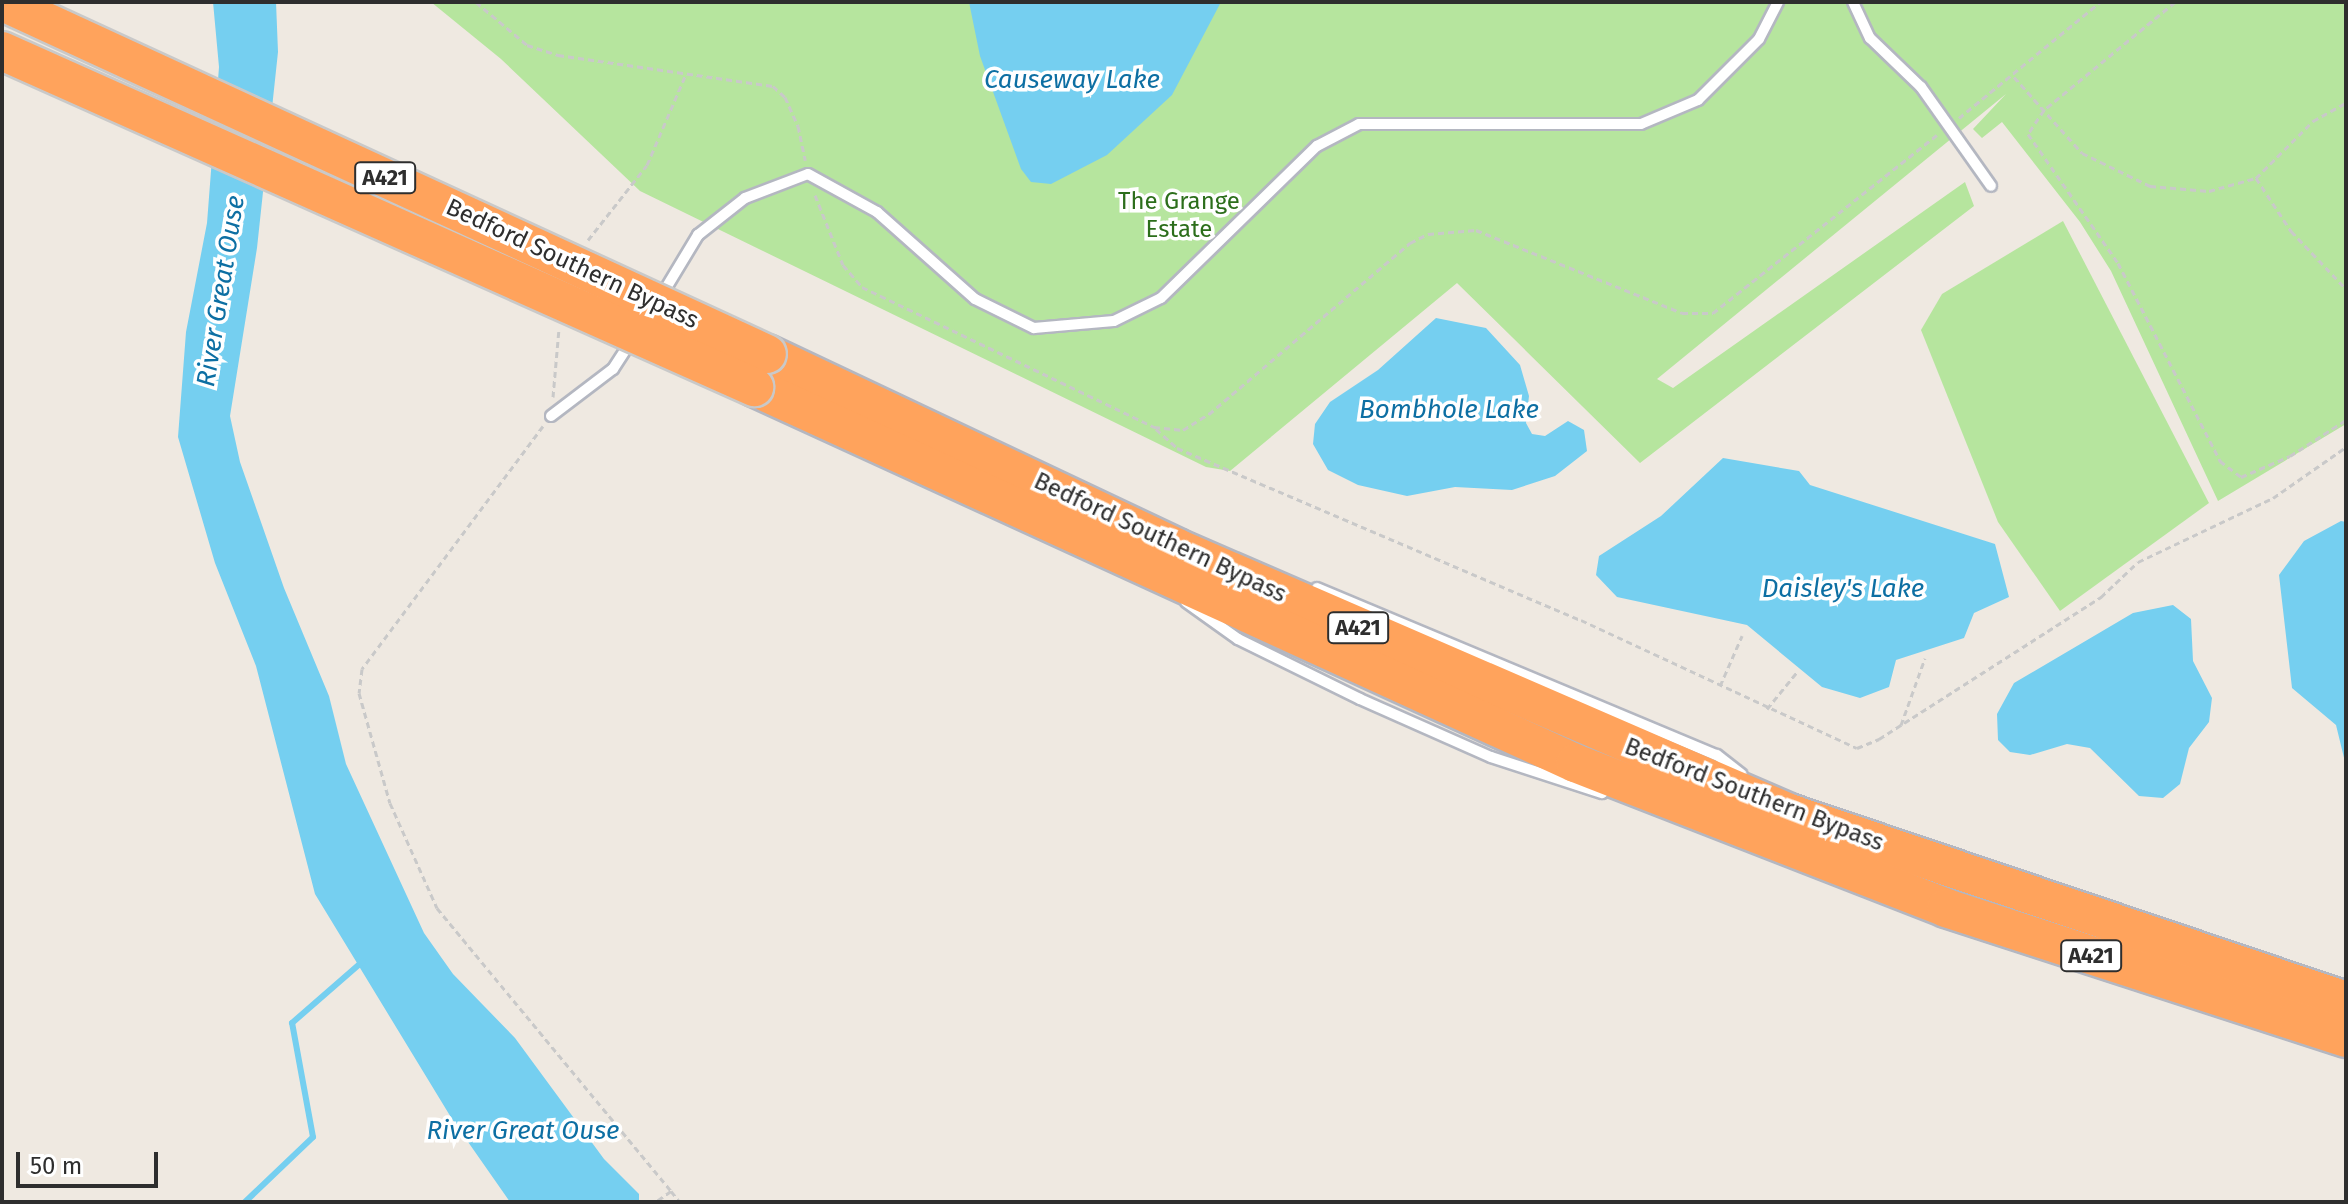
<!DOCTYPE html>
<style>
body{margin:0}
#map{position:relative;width:2348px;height:1204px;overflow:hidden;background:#efe9e1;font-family:"Fira Sans",sans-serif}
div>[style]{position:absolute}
.green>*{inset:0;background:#b6e59e}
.water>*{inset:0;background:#75cff0}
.stream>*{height:6px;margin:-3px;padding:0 3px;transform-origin:3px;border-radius:3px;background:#75cff0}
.path>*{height:3px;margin-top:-1.5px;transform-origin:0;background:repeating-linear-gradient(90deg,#c9c9c9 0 6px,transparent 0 10px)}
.roads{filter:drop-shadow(2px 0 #b4b7c1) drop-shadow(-2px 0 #b4b7c1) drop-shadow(0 2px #b4b7c1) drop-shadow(0 -2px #b4b7c1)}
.lane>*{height:10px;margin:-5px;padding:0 5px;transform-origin:5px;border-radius:5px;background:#fff}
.highway>*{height:38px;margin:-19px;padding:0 19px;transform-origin:19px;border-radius:19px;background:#ffa35c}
.bridges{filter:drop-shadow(2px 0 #c9c9c9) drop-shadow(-2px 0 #c9c9c9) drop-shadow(0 2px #c9c9c9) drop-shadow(0 -2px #c9c9c9)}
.highway-bridge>*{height:38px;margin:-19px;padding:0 19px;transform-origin:19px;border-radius:19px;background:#ffa35c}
span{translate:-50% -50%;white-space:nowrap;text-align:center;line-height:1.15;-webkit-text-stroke:7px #fff;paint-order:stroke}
.shield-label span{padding:2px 6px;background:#fff;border:2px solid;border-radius:6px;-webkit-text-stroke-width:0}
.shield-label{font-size:22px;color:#2e2e2e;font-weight:700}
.park-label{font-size:24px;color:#2c6e1b}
.street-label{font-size:24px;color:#2e2e2e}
.water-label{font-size:26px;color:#0d6fa3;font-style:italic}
.frame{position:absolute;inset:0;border:4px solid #2e2e2e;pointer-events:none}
.scale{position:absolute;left:16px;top:1152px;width:142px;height:36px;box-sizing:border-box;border:4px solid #2e2e2e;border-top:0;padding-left:10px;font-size:24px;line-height:28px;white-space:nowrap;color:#2e2e2e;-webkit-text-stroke:6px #fff;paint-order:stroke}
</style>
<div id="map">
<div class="green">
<div style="clip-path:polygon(431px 2px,2346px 2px,2346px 424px,2218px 501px,2111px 271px,2080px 222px,2002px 122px,1982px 138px,1973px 129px,2006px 94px,1657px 379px,1673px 388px,1965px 182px,1974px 206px,1640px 463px,1457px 283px,1230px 471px,1206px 467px,640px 191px,501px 59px)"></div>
<div style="clip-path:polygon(2063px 221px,2209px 503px,2060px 611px,1998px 522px,1921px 330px,1942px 294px)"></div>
</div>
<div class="water">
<div style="clip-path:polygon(213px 2px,276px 2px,278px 52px,257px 248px,230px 416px,240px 462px,284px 588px,329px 696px,346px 764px,424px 933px,453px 974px,515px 1038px,604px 1159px,639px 1194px,639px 1202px,510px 1202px,452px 1119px,315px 894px,256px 666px,215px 563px,178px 437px,186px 332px,207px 223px,219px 67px)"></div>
<div style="clip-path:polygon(969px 2px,1221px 2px,1172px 95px,1107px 155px,1051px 184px,1031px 182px,1021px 169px,980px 56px)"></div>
<div style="clip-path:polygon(1436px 318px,1486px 328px,1520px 365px,1529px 396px,1526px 423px,1532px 434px,1545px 436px,1568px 421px,1584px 430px,1587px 451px,1555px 476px,1512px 490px,1455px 487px,1407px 496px,1358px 485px,1328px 470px,1313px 444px,1315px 424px,1330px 402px,1378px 370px)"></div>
<div style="clip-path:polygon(1723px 458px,1799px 471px,1810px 485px,1995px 544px,2009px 597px,1974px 613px,1964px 638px,1896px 660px,1889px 687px,1860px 698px,1822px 687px,1747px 625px,1617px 597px,1596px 575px,1599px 556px,1661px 516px)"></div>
<div style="clip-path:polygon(2341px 521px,2346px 522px,2346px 766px,2336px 725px,2292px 688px,2279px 575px,2304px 541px)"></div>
<div style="clip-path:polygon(2173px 605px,2191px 619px,2193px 661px,2212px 698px,2209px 722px,2189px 748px,2180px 784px,2163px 798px,2139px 796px,2090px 748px,2067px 744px,2030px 755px,2010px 752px,1998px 740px,1997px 714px,2014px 683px,2133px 613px)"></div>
</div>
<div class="stream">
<div style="left:245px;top:1202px;width:94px;rotate:-43.7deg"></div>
<div style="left:313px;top:1137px;width:116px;rotate:-100.4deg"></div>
<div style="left:292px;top:1023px;width:94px;rotate:-41.1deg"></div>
</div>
<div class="path">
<div style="left:476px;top:2px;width:67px;rotate:40.1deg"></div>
<div style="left:527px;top:45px;width:33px;rotate:18deg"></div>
<div style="left:558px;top:55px;width:217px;rotate:8.2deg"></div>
<div style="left:773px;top:86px;width:16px;rotate:43deg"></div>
<div style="left:785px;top:97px;width:32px;rotate:66deg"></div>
<div style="left:798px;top:126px;width:35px;rotate:78deg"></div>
<div style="left:2175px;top:2px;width:170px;rotate:140.5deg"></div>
<div style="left:2044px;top:110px;width:29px;rotate:124deg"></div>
<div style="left:2028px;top:134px;width:157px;rotate:55.1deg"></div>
<div style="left:2118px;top:263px;width:223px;rotate:62.7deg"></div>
<div style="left:2220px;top:461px;width:26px;rotate:37deg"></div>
<div style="left:2241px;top:477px;width:53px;rotate:-23.2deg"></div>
<div style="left:2290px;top:456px;width:67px;rotate:-32.7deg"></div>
<div style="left:2014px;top:77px;width:102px;rotate:48.2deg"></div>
<div style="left:2082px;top:153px;width:76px;rotate:25.9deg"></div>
<div style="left:2150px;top:186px;width:59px;rotate:4.8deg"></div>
<div style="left:2209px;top:191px;width:49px;rotate:-15.5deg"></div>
<div style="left:2256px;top:178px;width:64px;rotate:56.6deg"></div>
<div style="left:2291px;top:231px;width:80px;rotate:46.5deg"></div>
<div style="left:1959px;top:118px;width:183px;rotate:-39.4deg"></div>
<div style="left:2256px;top:178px;width:81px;rotate:-45deg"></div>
<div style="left:2313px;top:121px;width:38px;rotate:-29deg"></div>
<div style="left:815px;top:195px;width:75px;rotate:68.2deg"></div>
<div style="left:843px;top:265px;width:29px;rotate:49deg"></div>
<div style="left:862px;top:287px;width:324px;rotate:25.6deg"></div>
<div style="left:1154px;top:427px;width:29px;rotate:6deg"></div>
<div style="left:1183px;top:430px;width:31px;rotate:-32deg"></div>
<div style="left:1209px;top:414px;width:264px;rotate:-40.4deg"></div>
<div style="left:1410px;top:243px;width:20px;rotate:-27deg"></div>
<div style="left:1428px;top:234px;width:48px;rotate:-4.8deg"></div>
<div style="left:1476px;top:230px;width:222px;rotate:21.9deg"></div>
<div style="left:1682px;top:313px;width:31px"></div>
<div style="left:1713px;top:313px;width:286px;rotate:-38.5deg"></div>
<div style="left:588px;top:240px;width:95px;rotate:-51.8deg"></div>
<div style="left:647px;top:165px;width:99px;rotate:-66.8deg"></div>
<div style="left:553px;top:397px;width:68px;rotate:-85deg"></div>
<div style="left:543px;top:426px;width:303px;rotate:126.7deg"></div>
<div style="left:362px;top:669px;width:24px;rotate:97deg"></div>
<div style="left:359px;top:693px;width:114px;rotate:74.3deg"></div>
<div style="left:390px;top:803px;width:115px;rotate:65.9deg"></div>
<div style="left:437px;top:908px;width:367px;rotate:50.4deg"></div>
<div style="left:671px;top:1191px;width:19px;rotate:145deg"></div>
<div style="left:1156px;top:429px;width:28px;rotate:42deg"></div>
<div style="left:1177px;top:448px;width:439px;rotate:23.1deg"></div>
<div style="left:1581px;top:620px;width:304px;rotate:24.9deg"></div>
<div style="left:1857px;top:748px;width:24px;rotate:-22deg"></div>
<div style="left:1879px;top:739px;width:264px;rotate:-32.6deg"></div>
<div style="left:2101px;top:597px;width:51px;rotate:-43.4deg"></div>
<div style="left:2138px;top:562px;width:149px;rotate:-25.4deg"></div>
<div style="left:2273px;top:498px;width:89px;rotate:-34.9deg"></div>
<div style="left:1720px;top:686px;width:55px;rotate:-66.3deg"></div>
<div style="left:1767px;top:709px;width:48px;rotate:-51deg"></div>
<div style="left:1901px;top:725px;width:71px;rotate:-70.3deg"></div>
<div style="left:671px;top:1191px;width:14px;rotate:51deg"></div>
</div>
<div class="roads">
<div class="lane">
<div style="left:1853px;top:2px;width:40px;rotate:65deg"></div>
<div style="left:1870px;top:38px;width:71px;rotate:43.9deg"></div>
<div style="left:1921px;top:87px;width:121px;rotate:54.7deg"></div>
<div style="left:660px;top:298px;width:74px;rotate:-58.9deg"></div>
<div style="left:698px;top:235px;width:60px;rotate:-38.2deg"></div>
<div style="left:745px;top:198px;width:67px;rotate:-20.9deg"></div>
<div style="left:808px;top:174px;width:79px;rotate:28.8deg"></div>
<div style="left:877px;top:212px;width:131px;rotate:41.6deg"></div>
<div style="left:975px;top:299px;width:66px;rotate:26.2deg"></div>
<div style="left:1034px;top:328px;width:80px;rotate:-5deg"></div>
<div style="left:1114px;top:321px;width:52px;rotate:-26.1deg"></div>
<div style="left:1161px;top:298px;width:218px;rotate:-44.3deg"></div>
<div style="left:1317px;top:146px;width:47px;rotate:-27.6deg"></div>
<div style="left:1359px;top:124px;width:282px"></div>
<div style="left:1641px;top:124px;width:62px;rotate:-22.8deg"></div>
<div style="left:1698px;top:100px;width:86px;rotate:-45deg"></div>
<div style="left:1759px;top:39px;width:42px;rotate:-62.8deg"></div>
<div style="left:551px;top:416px;width:78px;rotate:-37.2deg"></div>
<div style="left:613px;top:369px;width:33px;rotate:-57deg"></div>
<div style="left:1317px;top:588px;width:433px;rotate:22.7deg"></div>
<div style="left:1717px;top:755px;width:31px;rotate:38deg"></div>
<div style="left:1186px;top:602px;width:64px;rotate:35.4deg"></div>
<div style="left:1238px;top:639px;width:136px;rotate:26.2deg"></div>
<div style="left:1360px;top:699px;width:143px;rotate:23.9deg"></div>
<div style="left:1491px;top:757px;width:117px;rotate:18deg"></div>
</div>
<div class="highway">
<div style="left:767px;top:354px;width:454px;rotate:25.3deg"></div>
<div style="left:1177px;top:548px;width:667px;rotate:23.41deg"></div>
<div style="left:1789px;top:813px;width:588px;rotate:18.65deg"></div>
<div style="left:754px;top:387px;width:903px;rotate:24.61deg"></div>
<div style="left:1575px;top:763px;width:398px;rotate:21.3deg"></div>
<div style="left:1946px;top:908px;width:421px;rotate:18deg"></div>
</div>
</div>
<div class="bridges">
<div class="highway-bridge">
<div style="left:3px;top:2px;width:841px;rotate:24.74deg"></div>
<div style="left:2px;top:51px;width:824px;rotate:24.08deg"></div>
</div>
</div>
<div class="shield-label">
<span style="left:385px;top:178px">A421</span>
<span style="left:1358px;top:628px">A421</span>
<span style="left:2091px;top:956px">A421</span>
</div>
<div class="park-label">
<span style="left:1179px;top:216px">The Grange<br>Estate</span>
</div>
<div class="street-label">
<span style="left:572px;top:264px;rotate:25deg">Bedford Southern Bypass</span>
<span style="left:1160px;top:538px;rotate:25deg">Bedford Southern Bypass</span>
<span style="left:1754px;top:795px;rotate:21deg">Bedford Southern Bypass</span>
</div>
<div class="water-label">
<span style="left:1072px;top:80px">Causeway Lake</span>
<span style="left:221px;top:291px;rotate:-81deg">River Great Ouse</span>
<span style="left:1449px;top:410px">Bombhole Lake</span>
<span style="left:1843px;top:589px">Daisley's Lake</span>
<span style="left:523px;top:1131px">River Great Ouse</span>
</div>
<div class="frame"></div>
<div class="scale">50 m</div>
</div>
